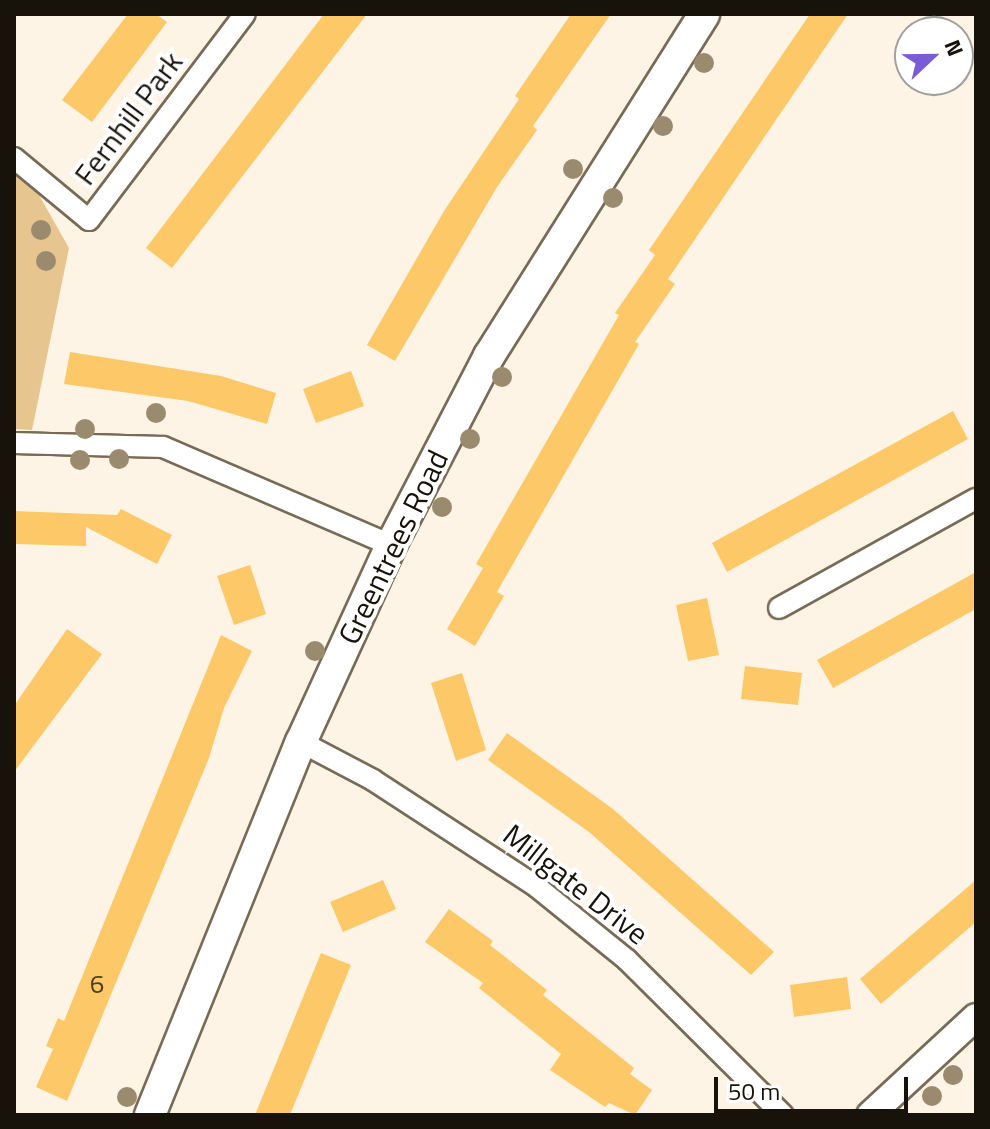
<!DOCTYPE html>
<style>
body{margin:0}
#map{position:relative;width:990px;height:1129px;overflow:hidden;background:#fdf4e6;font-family:"Titillium Web",sans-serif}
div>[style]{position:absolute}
.green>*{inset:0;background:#e6c68e}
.building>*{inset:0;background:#fdc867}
.roads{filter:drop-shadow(2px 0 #786b56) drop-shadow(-2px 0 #786b56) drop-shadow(0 2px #786b56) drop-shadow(0 -2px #786b56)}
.minor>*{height:20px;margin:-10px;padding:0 10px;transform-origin:10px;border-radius:10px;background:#fff}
.tertiary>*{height:26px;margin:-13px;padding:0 13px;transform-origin:13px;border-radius:13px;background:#fff}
.secondary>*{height:30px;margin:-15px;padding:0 15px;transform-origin:15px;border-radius:15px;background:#fff}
.trees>*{width:20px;height:20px;margin:-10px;border-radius:50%;background:#9b8b6e}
span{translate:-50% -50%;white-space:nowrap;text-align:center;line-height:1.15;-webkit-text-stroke:8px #fff;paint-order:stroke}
.number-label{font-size:26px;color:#504021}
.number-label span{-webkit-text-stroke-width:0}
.street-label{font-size:30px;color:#17120a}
.frame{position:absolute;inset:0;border:16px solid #17120a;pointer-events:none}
.north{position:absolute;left:894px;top:16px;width:80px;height:80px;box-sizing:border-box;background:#fff;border:2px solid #a2a09d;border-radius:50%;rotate:68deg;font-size:22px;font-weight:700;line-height:32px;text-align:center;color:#17120a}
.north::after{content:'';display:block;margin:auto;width:28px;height:36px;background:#7a5cd7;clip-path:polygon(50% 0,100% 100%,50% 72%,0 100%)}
.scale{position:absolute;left:714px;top:1077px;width:194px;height:36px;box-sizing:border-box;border:4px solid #17120a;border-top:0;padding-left:10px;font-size:24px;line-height:28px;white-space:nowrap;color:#17120a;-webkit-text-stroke:6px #fff;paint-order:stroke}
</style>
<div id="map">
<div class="green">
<div style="clip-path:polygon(14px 174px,39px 195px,69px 248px,32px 430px,14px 429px)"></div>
</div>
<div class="building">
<div style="clip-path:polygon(128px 14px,156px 14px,167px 22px,92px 122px,62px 100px)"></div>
<div style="clip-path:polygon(324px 14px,367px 14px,172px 268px,146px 248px)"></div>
<div style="clip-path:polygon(571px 14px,611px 14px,533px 126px,537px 130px,497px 187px,395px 361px,367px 345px,444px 211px,519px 99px,515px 96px)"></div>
<div style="clip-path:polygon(810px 14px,848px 14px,668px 279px,675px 284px,635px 342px,639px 344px,497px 592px,504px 596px,475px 646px,447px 629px,483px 568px,476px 564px,619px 315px,615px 313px,655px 255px,649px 250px)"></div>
<div style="clip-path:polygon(70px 352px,221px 376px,276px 393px,267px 424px,188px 401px,64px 384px)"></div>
<div style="clip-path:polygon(351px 371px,364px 406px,316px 423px,303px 389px)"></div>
<div style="clip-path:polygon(953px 411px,968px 439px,727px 572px,712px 543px)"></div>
<div style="clip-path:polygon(121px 509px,172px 535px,157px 564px,86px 527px,86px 546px,14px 544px,14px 511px,117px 515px)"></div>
<div style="clip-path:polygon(250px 565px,266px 614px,234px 625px,217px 576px)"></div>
<div style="clip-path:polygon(976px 572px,976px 609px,833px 688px,817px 660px)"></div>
<div style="clip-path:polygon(707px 598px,719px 655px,688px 661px,676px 605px)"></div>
<div style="clip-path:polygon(67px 629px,102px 654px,14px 772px,14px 706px)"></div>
<div style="clip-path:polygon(221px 635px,252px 651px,224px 708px,209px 758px,67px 1101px,36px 1087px,53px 1049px,46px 1046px,58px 1018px,64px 1021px)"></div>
<div style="clip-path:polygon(745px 666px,802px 673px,798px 705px,741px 699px)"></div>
<div style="clip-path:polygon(462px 673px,486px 750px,456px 761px,431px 683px)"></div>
<div style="clip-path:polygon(507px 733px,613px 809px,774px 952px,751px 975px,589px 832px,488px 760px)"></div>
<div style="clip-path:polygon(383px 880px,396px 909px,343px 932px,330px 902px)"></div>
<div style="clip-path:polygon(976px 880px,976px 922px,881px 1004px,860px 979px)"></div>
<div style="clip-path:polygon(449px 909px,493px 941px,490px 945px,547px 990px,543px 995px,634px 1068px,630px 1074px,652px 1090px,635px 1115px,609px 1103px,605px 1107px,550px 1070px,561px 1054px,479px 988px,483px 983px,425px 942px)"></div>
<div style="clip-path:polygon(321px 953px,351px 965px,290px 1115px,255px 1115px)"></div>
<div style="clip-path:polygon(847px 977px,851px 1009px,794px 1017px,790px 985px)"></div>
</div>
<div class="roads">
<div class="minor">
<div style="left:14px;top:158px;width:97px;rotate:39.6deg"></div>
<div style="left:89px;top:220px;width:258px;rotate:-52.9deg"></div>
<div style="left:14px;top:443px;width:149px;rotate:1.5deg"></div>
<div style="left:163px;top:447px;width:248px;rotate:23.3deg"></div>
<div style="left:779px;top:608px;width:225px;rotate:-29deg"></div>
<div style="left:301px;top:742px;width:81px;rotate:27.8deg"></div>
<div style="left:373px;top:780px;width:196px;rotate:33.1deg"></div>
<div style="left:537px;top:887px;width:116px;rotate:39deg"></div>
<div style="left:627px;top:960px;width:220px;rotate:44.8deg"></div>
</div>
<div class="tertiary">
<div style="left:870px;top:1115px;width:144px;rotate:-42.8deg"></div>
</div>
<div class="secondary">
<div style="left:150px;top:1115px;width:402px;rotate:-68deg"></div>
<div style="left:301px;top:742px;width:217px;rotate:-65.4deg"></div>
<div style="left:391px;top:545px;width:213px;rotate:-62.6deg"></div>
<div style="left:489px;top:356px;width:404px;rotate:-57.8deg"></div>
</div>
</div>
<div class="trees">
<div style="left:704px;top:63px"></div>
<div style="left:663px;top:126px"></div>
<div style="left:573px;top:169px"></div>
<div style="left:613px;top:198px"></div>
<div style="left:41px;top:230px"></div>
<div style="left:46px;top:261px"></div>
<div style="left:502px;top:377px"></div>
<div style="left:156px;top:413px"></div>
<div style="left:85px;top:429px"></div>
<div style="left:470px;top:439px"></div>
<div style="left:119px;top:459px"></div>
<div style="left:80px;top:460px"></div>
<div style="left:442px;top:507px"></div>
<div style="left:315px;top:651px"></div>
<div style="left:953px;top:1075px"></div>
<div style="left:932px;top:1096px"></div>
<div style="left:127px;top:1097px"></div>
</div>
<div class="number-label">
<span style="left:97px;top:984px">6</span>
</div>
<div class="street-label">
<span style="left:128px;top:118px;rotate:-53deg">Fernhill Park</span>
<span style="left:393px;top:547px;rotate:-64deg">Greentrees Road</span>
<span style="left:576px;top:884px;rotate:38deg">Millgate Drive</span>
</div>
<div class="frame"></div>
<div class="north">N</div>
<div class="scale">50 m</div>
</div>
